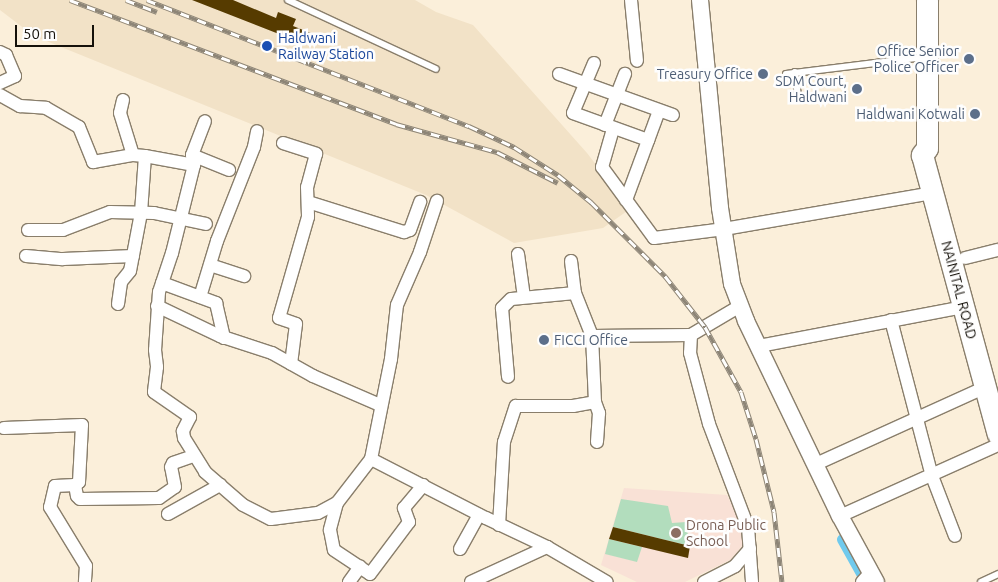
<!DOCTYPE html>
<style>
body{margin:0}
#map{position:relative;width:998px;height:582px;overflow:hidden;background:#fbefda;font-family:Ubuntu,sans-serif}
div>[style]{position:absolute}
.built>*{inset:0;background:#f2e2c7}
.education>*{inset:0;background:#f9e1d6}
.green>*{inset:0;background:#b2ddbd}
.canal>*{height:11px;margin:-5.5px;padding:0 5.5px;transform-origin:5.5px;border-radius:5.5px;background:#70caed}
.building>*{inset:0;background:#563b00}
.roads{filter:drop-shadow(1px 0 #897e6b) drop-shadow(-1px 0 #897e6b) drop-shadow(0 1px #897e6b) drop-shadow(0 -1px #897e6b)}
.service>*{height:6px;margin:-3px;padding:0 3px;transform-origin:3px;border-radius:3px;background:#fff}
.minor>*{height:12px;margin:-6px;padding:0 6px;transform-origin:6px;border-radius:6px;background:#fff}
.tertiary>*{height:16px;margin:-8px;padding:0 8px;transform-origin:8px;border-radius:8px;background:#fff}
.trunk>*{height:21px;margin:-10.5px;padding:0 10.5px;transform-origin:10.5px;border-radius:10.5px;background:#fff}
.rail>*{height:5px;margin-top:-2.5px;transform-origin:0;background:repeating-linear-gradient(90deg,#fefefe 0 9px,#8d8577 0 18px);box-sizing:border-box;border-block:1px solid #8d8577}
.dots>*{width:14px;height:14px;translate:-50% -50%;box-sizing:border-box;border:2px solid #fefefe;border-radius:50%}
span{translate:-50% -50%;white-space:nowrap;text-align:center;line-height:1.15;-webkit-text-stroke:5px #fefefe;paint-order:stroke}
.transit-label{font-size:14px;color:#164399}
.left{translate:0 -50%;text-align:left}
.service-label{font-size:14px;color:#4e5e75}
.right{translate:-100% -50%;text-align:right}
.street-label{font-size:14px;color:#15110a}
.education-label{font-size:14px;color:#785e54}
.scale{position:absolute;left:15px;top:25px;width:79px;height:22px;box-sizing:border-box;border:2px solid #15110a;border-top:0;padding-left:6px;font-size:15px;line-height:18px;white-space:nowrap;color:#15110a;-webkit-text-stroke:4px #fefefe;paint-order:stroke}
</style>
<div id="map">
<div class="built">
<div style="clip-path:polygon(0 0,415px 0,436px 12px,473px 25px,587px 153px,630px 209px,603px 228px,514px 243px,426px 195px,34px 36px,0 10px)"></div>
</div>
<div class="education">
<div style="clip-path:polygon(624px 488px,727px 495px,738px 518px,745px 543px,730px 560px,685px 582px,637px 582px,601px 565px)"></div>
</div>
<div class="green">
<div style="clip-path:polygon(621px 499px,668px 506px,672px 523px,686px 522px,688px 535px,692px 537px,690px 546px,613px 527px)"></div>
<div style="clip-path:polygon(609px 539px,642px 547px,637px 562px,605px 554px)"></div>
</div>
<div class="canal">
<div style="left:842px;top:539px;width:49px;rotate:60.8deg"></div>
</div>
<div class="building">
<div style="clip-path:polygon(192px 0,233px 0,276px 18px,278px 12px,296px 19px,293px 26px,311px 33px,307px 45px)"></div>
<div style="clip-path:polygon(613px 527px,690px 546px,688px 558px,609px 539px)"></div>
</div>
<div class="roads">
<div class="service">
<div style="left:288px;top:0;width:163px;rotate:25deg"></div>
<div style="left:795px;top:72px;width:25px;rotate:83deg"></div>
<div style="left:786px;top:74px;width:139px;rotate:-7deg"></div>
<div style="left:981px;top:582px;width:19px;rotate:-25deg"></div>
</div>
<div class="minor">
<div style="left:631px;top:0;width:61px;rotate:84.4deg"></div>
<div style="left:0;top:52px;width:7px;rotate:27deg"></div>
<div style="left:6px;top:55px;width:23px;rotate:67deg"></div>
<div style="left:15px;top:76px;width:17px;rotate:155deg"></div>
<div style="left:594px;top:63px;width:54px;rotate:112.8deg"></div>
<div style="left:573px;top:113px;width:80px;rotate:19.8deg"></div>
<div style="left:559px;top:74px;width:121px;rotate:19.8deg"></div>
<div style="left:0;top:95px;width:23px;rotate:29deg"></div>
<div style="left:20px;top:106px;width:26px;rotate:4deg"></div>
<div style="left:46px;top:108px;width:38px;rotate:30deg"></div>
<div style="left:79px;top:127px;width:38px;rotate:68deg"></div>
<div style="left:93px;top:162px;width:41px;rotate:-9.9deg"></div>
<div style="left:133px;top:155px;width:12px;rotate:5deg"></div>
<div style="left:123px;top:100px;width:13px;rotate:103deg"></div>
<div style="left:120px;top:113px;width:44px;rotate:72.8deg"></div>
<div style="left:605px;top:125px;width:55px;rotate:-68.6deg"></div>
<div style="left:613px;top:129px;width:40px;rotate:106deg"></div>
<div style="left:602px;top:167px;width:88px;rotate:53.8deg"></div>
<div style="left:654px;top:238px;width:71px;rotate:-7.3deg"></div>
<div style="left:724px;top:229px;width:211px;rotate:-9.8deg"></div>
<div style="left:283px;top:143px;width:35px;rotate:18deg"></div>
<div style="left:316px;top:154px;width:34px;rotate:105deg"></div>
<div style="left:307px;top:187px;width:30px;rotate:88deg"></div>
<div style="left:308px;top:217px;width:105px;rotate:106deg"></div>
<div style="left:279px;top:318px;width:18px;rotate:19deg"></div>
<div style="left:296px;top:324px;width:40px;rotate:97.1deg"></div>
<div style="left:192px;top:155px;width:40px;rotate:22deg"></div>
<div style="left:194px;top:165px;width:10px;rotate:-101deg"></div>
<div style="left:192px;top:155px;width:36px;rotate:-69deg"></div>
<div style="left:626px;top:200px;width:95px;rotate:-69.7deg"></div>
<div style="left:308px;top:202px;width:101px;rotate:17.4deg"></div>
<div style="left:404px;top:232px;width:6px;rotate:-18deg"></div>
<div style="left:410px;top:230px;width:30px;rotate:-70deg"></div>
<div style="left:28px;top:230px;width:35px"></div>
<div style="left:63px;top:230px;width:50px;rotate:-21deg"></div>
<div style="left:110px;top:212px;width:44px;rotate:1.3deg"></div>
<div style="left:154px;top:213px;width:53px;rotate:11.9deg"></div>
<div style="left:518px;top:254px;width:43px;rotate:82.1deg"></div>
<div style="left:26px;top:256px;width:37px;rotate:5deg"></div>
<div style="left:63px;top:259px;width:70px;rotate:-2.5deg"></div>
<div style="left:965px;top:258px;width:34px;rotate:-14deg"></div>
<div style="left:571px;top:261px;width:32px;rotate:83deg"></div>
<div style="left:210px;top:265px;width:36px;rotate:18deg"></div>
<div style="left:162px;top:283px;width:58px;rotate:20.3deg"></div>
<div style="left:216px;top:303px;width:36px;rotate:77deg"></div>
<div style="left:200px;top:297px;width:59px;rotate:-73.1deg"></div>
<div style="left:217px;top:241px;width:101px;rotate:-68.5deg"></div>
<div style="left:254px;top:147px;width:16px;rotate:-79deg"></div>
<div style="left:118px;top:304px;width:22px;rotate:-82deg"></div>
<div style="left:121px;top:282px;width:14px;rotate:-51deg"></div>
<div style="left:130px;top:271px;width:59px;rotate:-79.3deg"></div>
<div style="left:141px;top:213px;width:57px;rotate:-86deg"></div>
<div style="left:145px;top:156px;width:50px;rotate:10.4deg"></div>
<div style="left:194px;top:165px;width:91px;rotate:104deg"></div>
<div style="left:172px;top:253px;width:41px;rotate:108.4deg"></div>
<div style="left:159px;top:292px;width:58px;rotate:93.9deg"></div>
<div style="left:155px;top:350px;width:17px;rotate:83deg"></div>
<div style="left:157px;top:367px;width:25px;rotate:97deg"></div>
<div style="left:154px;top:392px;width:44px;rotate:34.8deg"></div>
<div style="left:190px;top:417px;width:16px;rotate:117deg"></div>
<div style="left:183px;top:431px;width:7px;rotate:82deg"></div>
<div style="left:184px;top:438px;width:40px;rotate:58deg"></div>
<div style="left:205px;top:472px;width:50px;rotate:41deg"></div>
<div style="left:243px;top:505px;width:31px;rotate:27deg"></div>
<div style="left:271px;top:519px;width:47px;rotate:-7.3deg"></div>
<div style="left:318px;top:513px;width:21px;rotate:-28deg"></div>
<div style="left:337px;top:503px;width:56px;rotate:-52.3deg"></div>
<div style="left:371px;top:459px;width:129px;rotate:27.2deg"></div>
<div style="left:486px;top:518px;width:68px;rotate:25.4deg"></div>
<div style="left:547px;top:547px;width:69px;rotate:30.3deg"></div>
<div style="left:157px;top:306px;width:70px;rotate:25.5deg"></div>
<div style="left:220px;top:336px;width:55px;rotate:18.1deg"></div>
<div style="left:272px;top:353px;width:47px;rotate:29.3deg"></div>
<div style="left:313px;top:376px;width:73px;rotate:23.4deg"></div>
<div style="left:740px;top:306px;width:57px;rotate:149.4deg"></div>
<div style="left:691px;top:335px;width:18px;rotate:93deg"></div>
<div style="left:690px;top:353px;width:73px;rotate:75deg"></div>
<div style="left:709px;top:424px;width:110px;rotate:69.3deg"></div>
<div style="left:748px;top:527px;width:55px;rotate:85.8deg"></div>
<div style="left:891px;top:320px;width:161px;rotate:75.3deg"></div>
<div style="left:932px;top:476px;width:64px;rotate:69deg"></div>
<div style="left:592px;top:336px;width:99px;rotate:-0.6deg"></div>
<div style="left:759px;top:346px;width:209px;rotate:-10.8deg"></div>
<div style="left:595px;top:402px;width:12px;rotate:70deg"></div>
<div style="left:599px;top:413px;width:29px;rotate:94deg"></div>
<div style="left:4px;top:428px;width:78px;rotate:-2.2deg"></div>
<div style="left:82px;top:425px;width:57px;rotate:93deg"></div>
<div style="left:79px;top:482px;width:5px;rotate:143deg"></div>
<div style="left:75px;top:485px;width:20px;rotate:177deg"></div>
<div style="left:55px;top:486px;width:22px;rotate:103deg"></div>
<div style="left:50px;top:507px;width:69px;rotate:58.6deg"></div>
<div style="left:86px;top:566px;width:16px;rotate:94deg"></div>
<div style="left:371px;top:459px;width:102px;rotate:-78.7deg"></div>
<div style="left:391px;top:359px;width:54px;rotate:-83.7deg"></div>
<div style="left:397px;top:305px;width:58px;rotate:-66.5deg"></div>
<div style="left:420px;top:252px;width:54px;rotate:-71.6deg"></div>
<div style="left:816px;top:464px;width:187px;rotate:-24.4deg"></div>
<div style="left:75px;top:485px;width:11px;rotate:80deg"></div>
<div style="left:77px;top:496px;width:4px;rotate:45deg"></div>
<div style="left:80px;top:499px;width:79px;rotate:-0.7deg"></div>
<div style="left:159px;top:498px;width:19px;rotate:-35deg"></div>
<div style="left:175px;top:487px;width:20px;rotate:-101deg"></div>
<div style="left:171px;top:467px;width:4px;rotate:-63deg"></div>
<div style="left:173px;top:463px;width:21px;rotate:-19deg"></div>
<div style="left:337px;top:503px;width:28px;rotate:105deg"></div>
<div style="left:330px;top:530px;width:20px;rotate:79deg"></div>
<div style="left:334px;top:550px;width:43px;rotate:33.7deg"></div>
<div style="left:370px;top:574px;width:65px;rotate:-53.1deg"></div>
<div style="left:409px;top:522px;width:15px;rotate:-110deg"></div>
<div style="left:404px;top:508px;width:30px;rotate:-50deg"></div>
<div style="left:168px;top:514px;width:60px;rotate:-29.1deg"></div>
<div style="left:840px;top:516px;width:173px;rotate:-24.2deg"></div>
<div style="left:499px;top:525px;width:83px;rotate:-86.6deg"></div>
<div style="left:504px;top:442px;width:38px;rotate:-72deg"></div>
<div style="left:516px;top:406px;width:57px"></div>
<div style="left:573px;top:406px;width:22px;rotate:-10deg"></div>
<div style="left:595px;top:402px;width:66px;rotate:-92.6deg"></div>
<div style="left:592px;top:336px;width:46px;rotate:-111.6deg"></div>
<div style="left:575px;top:293px;width:64px;rotate:174.6deg"></div>
<div style="left:511px;top:299px;width:13px;rotate:135deg"></div>
<div style="left:502px;top:308px;width:69px;rotate:85deg"></div>
<div style="left:460px;top:549px;width:39px;rotate:-61deg"></div>
<div style="left:349px;top:582px;width:19px;rotate:-54deg"></div>
<div style="left:471px;top:582px;width:84px;rotate:-24.7deg"></div>
<div style="left:704px;top:582px;width:35px;rotate:-27deg"></div>
<div style="left:735px;top:566px;width:23px;rotate:-49deg"></div>
<div style="left:862px;top:582px;width:13px;rotate:-48deg"></div>
</div>
<div class="tertiary">
<div style="left:700px;top:0;width:209px;rotate:84.5deg"></div>
<div style="left:720px;top:208px;width:77px;rotate:81deg"></div>
<div style="left:732px;top:284px;width:40px;rotate:69deg"></div>
<div style="left:746px;top:321px;width:216px;rotate:64.3deg"></div>
<div style="left:840px;top:516px;width:75px;rotate:61.4deg"></div>
</div>
<div class="trunk">
<div style="left:927px;top:0;width:148px;rotate:90deg"></div>
<div style="left:927px;top:148px;width:9px;rotate:126deg"></div>
<div style="left:922px;top:155px;width:289px;rotate:74.8deg"></div>
</div>
</div>
<div class="rail">
<div style="left:70px;top:0;width:349px;rotate:20.8deg"></div>
<div style="left:396px;top:124px;width:105px;rotate:15.5deg"></div>
<div style="left:497px;top:152px;width:68px;rotate:26.9deg"></div>
<div style="left:126px;top:0;width:33px;rotate:21deg"></div>
<div style="left:147px;top:0;width:346px;rotate:21.4deg"></div>
<div style="left:469px;top:126px;width:50px;rotate:25deg"></div>
<div style="left:514px;top:147px;width:52px;rotate:32.5deg"></div>
<div style="left:558px;top:175px;width:43px;rotate:39.3deg"></div>
<div style="left:591px;top:202px;width:105px;rotate:45deg"></div>
<div style="left:665px;top:276px;width:65px;rotate:51.9deg"></div>
<div style="left:705px;top:327px;width:74px;rotate:61deg"></div>
<div style="left:741px;top:392px;width:49px;rotate:72.3deg"></div>
<div style="left:756px;top:439px;width:75px;rotate:76.1deg"></div>
<div style="left:774px;top:512px;width:70px;rotate:83.5deg"></div>
</div>
<div class="dots">
<div style="left:267px;top:46px;background:#1a4fb4"></div>
<div style="left:969px;top:59px;background:#5c6f8a"></div>
<div style="left:763px;top:74px;background:#5c6f8a"></div>
<div style="left:857px;top:89px;background:#5c6f8a"></div>
<div style="left:975px;top:114px;background:#5c6f8a"></div>
<div style="left:544px;top:340px;background:#5c6f8a"></div>
<div style="left:676px;top:533px;background:#8d6e63"></div>
</div>
<div class="transit-label">
<span class="left" style="left:278px;top:46px">Haldwani<br>Railway Station</span>
</div>
<div class="service-label">
<span class="right" style="left:959px;top:59px">Office Senior<br>Police Officer</span>
<span class="right" style="left:753px;top:74px">Treasury Office</span>
<span class="right" style="left:847px;top:89px">SDM Court,<br>Haldwani</span>
<span class="right" style="left:965px;top:114px">Haldwani Kotwali</span>
<span class="left" style="left:554px;top:340px">FICCI Office</span>
</div>
<div class="street-label">
<span style="left:959px;top:290px;rotate:75deg">NAINITAL ROAD</span>
</div>
<div class="education-label">
<span class="left" style="left:686px;top:533px">Drona Public<br>School</span>
</div>
<div class="scale">50 m</div>
</div>
